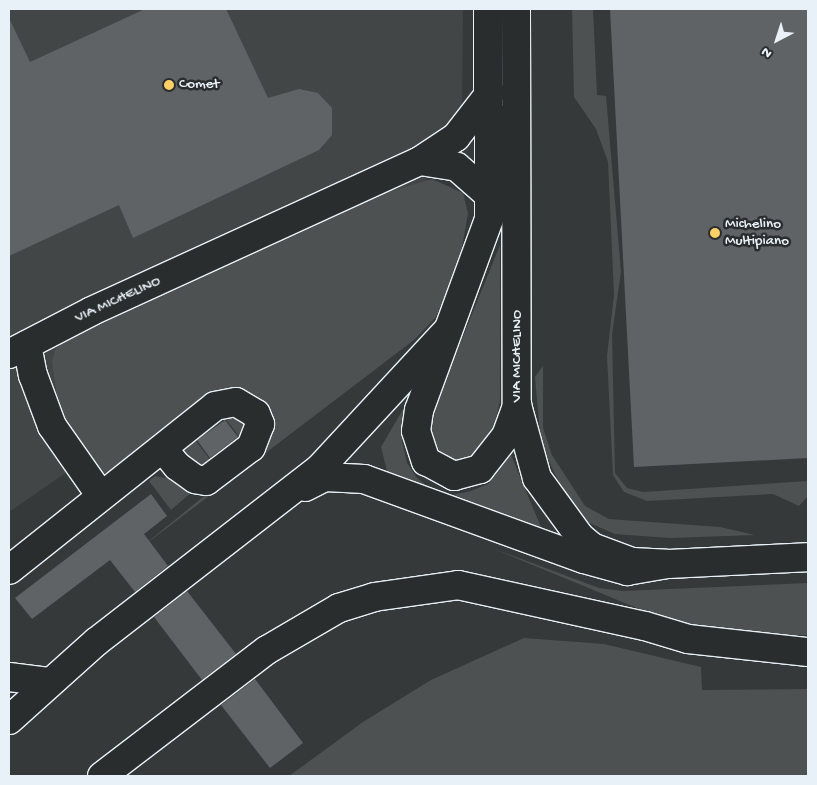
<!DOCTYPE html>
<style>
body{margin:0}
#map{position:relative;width:817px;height:785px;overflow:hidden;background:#35393a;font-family:"Gochi Hand",sans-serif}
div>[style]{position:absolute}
.built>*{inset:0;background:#424647}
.green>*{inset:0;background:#4d5152}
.building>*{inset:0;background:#5f6365}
.roads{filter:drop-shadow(1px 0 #e8f1f8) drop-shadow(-1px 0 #e8f1f8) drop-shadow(0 1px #e8f1f8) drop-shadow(0 -1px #e8f1f8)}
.minor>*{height:28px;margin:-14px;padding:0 14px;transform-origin:14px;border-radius:14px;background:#2a2d2e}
.highway>*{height:28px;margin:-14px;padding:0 14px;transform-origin:14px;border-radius:14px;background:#2a2d2e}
.dots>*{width:14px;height:14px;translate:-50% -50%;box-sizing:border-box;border:2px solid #2a2d2e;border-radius:50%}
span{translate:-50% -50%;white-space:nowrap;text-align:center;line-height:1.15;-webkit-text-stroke:5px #2a2d2e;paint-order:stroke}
.poi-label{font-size:15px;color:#e8f1f8}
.left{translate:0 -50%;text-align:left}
.street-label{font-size:15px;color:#e8f1f8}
.frame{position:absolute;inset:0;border:10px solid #e8f1f8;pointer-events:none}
.north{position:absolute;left:752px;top:15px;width:50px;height:50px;-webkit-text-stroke:4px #2a2d2e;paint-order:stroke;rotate:220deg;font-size:14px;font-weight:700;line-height:20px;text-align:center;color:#e8f1f8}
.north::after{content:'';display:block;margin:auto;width:18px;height:22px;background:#e8f1f8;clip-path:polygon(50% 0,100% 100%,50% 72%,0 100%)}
</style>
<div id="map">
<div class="built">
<div style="clip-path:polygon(9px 9px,463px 9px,462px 107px,422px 175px,446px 199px,180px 394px,9px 512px)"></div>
</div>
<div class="green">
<div style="clip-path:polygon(572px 9px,593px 9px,597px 95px,606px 96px,621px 272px,612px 334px,615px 473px,627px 488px,643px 492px,808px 481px,808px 496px,799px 506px,773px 494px,647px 501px,624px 492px,613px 475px,607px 356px,614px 295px,608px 162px,596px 129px,574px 97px)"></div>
<div style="clip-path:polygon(432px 179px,463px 193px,468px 213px,460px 259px,436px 317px,414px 340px,138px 550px,252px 457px,252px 401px,103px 474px,81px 452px,58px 405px,52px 362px,55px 350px,62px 342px,385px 193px)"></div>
<div style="clip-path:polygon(500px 245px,500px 400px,494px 431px,471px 463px,441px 461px,428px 436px,434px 408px)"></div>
<div style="clip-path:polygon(543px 366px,543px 428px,552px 455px,585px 506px,609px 519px,720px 527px,755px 535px,670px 538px,615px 534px,585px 521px,562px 489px,541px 444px,535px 377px)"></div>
<div style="clip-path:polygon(405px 406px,402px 441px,407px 463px,417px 478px,432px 490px,452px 495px,471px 491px,488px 484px,511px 455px,543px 532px,428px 492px,387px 471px,381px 447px)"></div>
<div style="clip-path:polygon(221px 413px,246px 413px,245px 444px)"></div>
<div style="clip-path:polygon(192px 436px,215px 466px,206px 472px,183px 458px,182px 447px)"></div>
<div style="clip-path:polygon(155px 476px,175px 480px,193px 491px,171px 510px,149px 481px)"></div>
<div style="clip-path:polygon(492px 548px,599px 588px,623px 591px,808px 583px,808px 635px,755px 636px,661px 618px)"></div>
<div style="clip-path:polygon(524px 638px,604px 644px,701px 667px,702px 690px,808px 689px,808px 776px,289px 776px,363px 722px,431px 680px)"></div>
</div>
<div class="building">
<div style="clip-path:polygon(145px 9px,226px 9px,268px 98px,299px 89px,318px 93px,332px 108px,332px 135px,319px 150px,133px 238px,119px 205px,9px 256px,9px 18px,30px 62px)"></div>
<div style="clip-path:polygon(610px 9px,808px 9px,808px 458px,634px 467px)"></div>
<div style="clip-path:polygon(225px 420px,238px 437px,210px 458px,197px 440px)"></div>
<div style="clip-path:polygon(151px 494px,167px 516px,144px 534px,168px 566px,135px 592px,110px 560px,32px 619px,15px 598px)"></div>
<div style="clip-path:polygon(187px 591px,236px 654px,202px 680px,154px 617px)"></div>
<div style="clip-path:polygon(255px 679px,303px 743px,270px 768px,221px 705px)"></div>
</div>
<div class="roads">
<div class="minor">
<div style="left:488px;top:9px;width:210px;rotate:89.7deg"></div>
<div style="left:489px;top:219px;width:203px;rotate:110.1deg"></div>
<div style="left:419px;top:410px;width:21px;rotate:98deg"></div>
<div style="left:416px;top:431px;width:32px;rotate:72deg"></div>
<div style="left:426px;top:461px;width:32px;rotate:28deg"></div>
<div style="left:454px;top:476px;width:27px;rotate:-15deg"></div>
<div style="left:480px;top:469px;width:42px;rotate:-51.8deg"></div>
<div style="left:506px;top:436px;width:33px;rotate:-70deg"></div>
<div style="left:516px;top:9px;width:396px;rotate:89.9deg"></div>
<div style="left:517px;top:405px;width:76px;rotate:74.7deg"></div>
<div style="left:537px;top:478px;width:73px;rotate:53.9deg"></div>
<div style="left:580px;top:537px;width:16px;rotate:40deg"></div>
<div style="left:592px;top:547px;width:43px;rotate:20.6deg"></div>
<div style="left:632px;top:562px;width:35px;rotate:3deg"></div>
<div style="left:667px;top:564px;width:141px;rotate:-2.8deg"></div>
<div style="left:420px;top:161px;width:37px;rotate:9deg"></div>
<div style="left:457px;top:167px;width:44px;rotate:41.3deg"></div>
<div style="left:27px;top:345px;width:31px;rotate:79deg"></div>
<div style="left:33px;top:375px;width:54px;rotate:69.6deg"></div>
<div style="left:52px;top:426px;width:85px;rotate:55deg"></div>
<div style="left:9px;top:354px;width:93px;rotate:-27.4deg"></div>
<div style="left:92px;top:311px;width:361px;rotate:-24.6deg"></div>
<div style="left:420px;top:161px;width:43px;rotate:-33.7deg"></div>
<div style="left:456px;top:137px;width:56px;rotate:-52.3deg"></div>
<div style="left:9px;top:570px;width:263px;rotate:-38.5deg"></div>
<div style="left:215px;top:406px;width:21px;rotate:-11deg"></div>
<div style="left:236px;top:402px;width:23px;rotate:31deg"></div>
<div style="left:256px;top:414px;width:11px;rotate:68deg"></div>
<div style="left:260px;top:424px;width:25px;rotate:111deg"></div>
<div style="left:251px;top:447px;width:56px;rotate:142.9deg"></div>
<div style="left:206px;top:481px;width:11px;rotate:-170deg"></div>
<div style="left:195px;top:479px;width:22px;rotate:-144deg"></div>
<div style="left:177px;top:466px;width:22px;rotate:-129deg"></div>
<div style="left:645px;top:626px;width:45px;rotate:16.8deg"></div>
<div style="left:688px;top:639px;width:121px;rotate:6.2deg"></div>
<div style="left:9px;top:677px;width:38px;rotate:7deg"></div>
</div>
<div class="highway">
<div style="left:305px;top:487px;width:22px;rotate:-27deg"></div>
<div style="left:325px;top:477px;width:39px;rotate:3deg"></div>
<div style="left:364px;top:479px;width:234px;rotate:20deg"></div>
<div style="left:584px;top:559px;width:45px;rotate:15.6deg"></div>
<div style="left:627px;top:571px;width:41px;rotate:-9.9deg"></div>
<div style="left:9px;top:720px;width:117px;rotate:-41.9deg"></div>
<div style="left:96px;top:642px;width:284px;rotate:-37.8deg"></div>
<div style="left:320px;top:468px;width:185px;rotate:-47.2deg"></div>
<div style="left:102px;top:776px;width:208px;rotate:-37.4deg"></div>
<div style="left:267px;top:650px;width:83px;rotate:-30.3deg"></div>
<div style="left:339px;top:608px;width:37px;rotate:-17deg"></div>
<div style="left:374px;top:597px;width:85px;rotate:-8.1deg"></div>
<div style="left:458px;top:585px;width:191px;rotate:12.4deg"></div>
</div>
</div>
<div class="dots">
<div style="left:169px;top:85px;background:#ffd166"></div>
<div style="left:715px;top:233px;background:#ffd166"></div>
</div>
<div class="poi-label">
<span class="left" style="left:179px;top:85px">Comet</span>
<span class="left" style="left:725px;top:233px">Michelino<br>Multipiano</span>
</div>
<div class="street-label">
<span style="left:118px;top:300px;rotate:-25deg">VIA MICHELINO</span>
<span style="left:518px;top:356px;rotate:-90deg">VIA MICHELINO</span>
</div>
<div class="frame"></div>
<div class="north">N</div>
</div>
